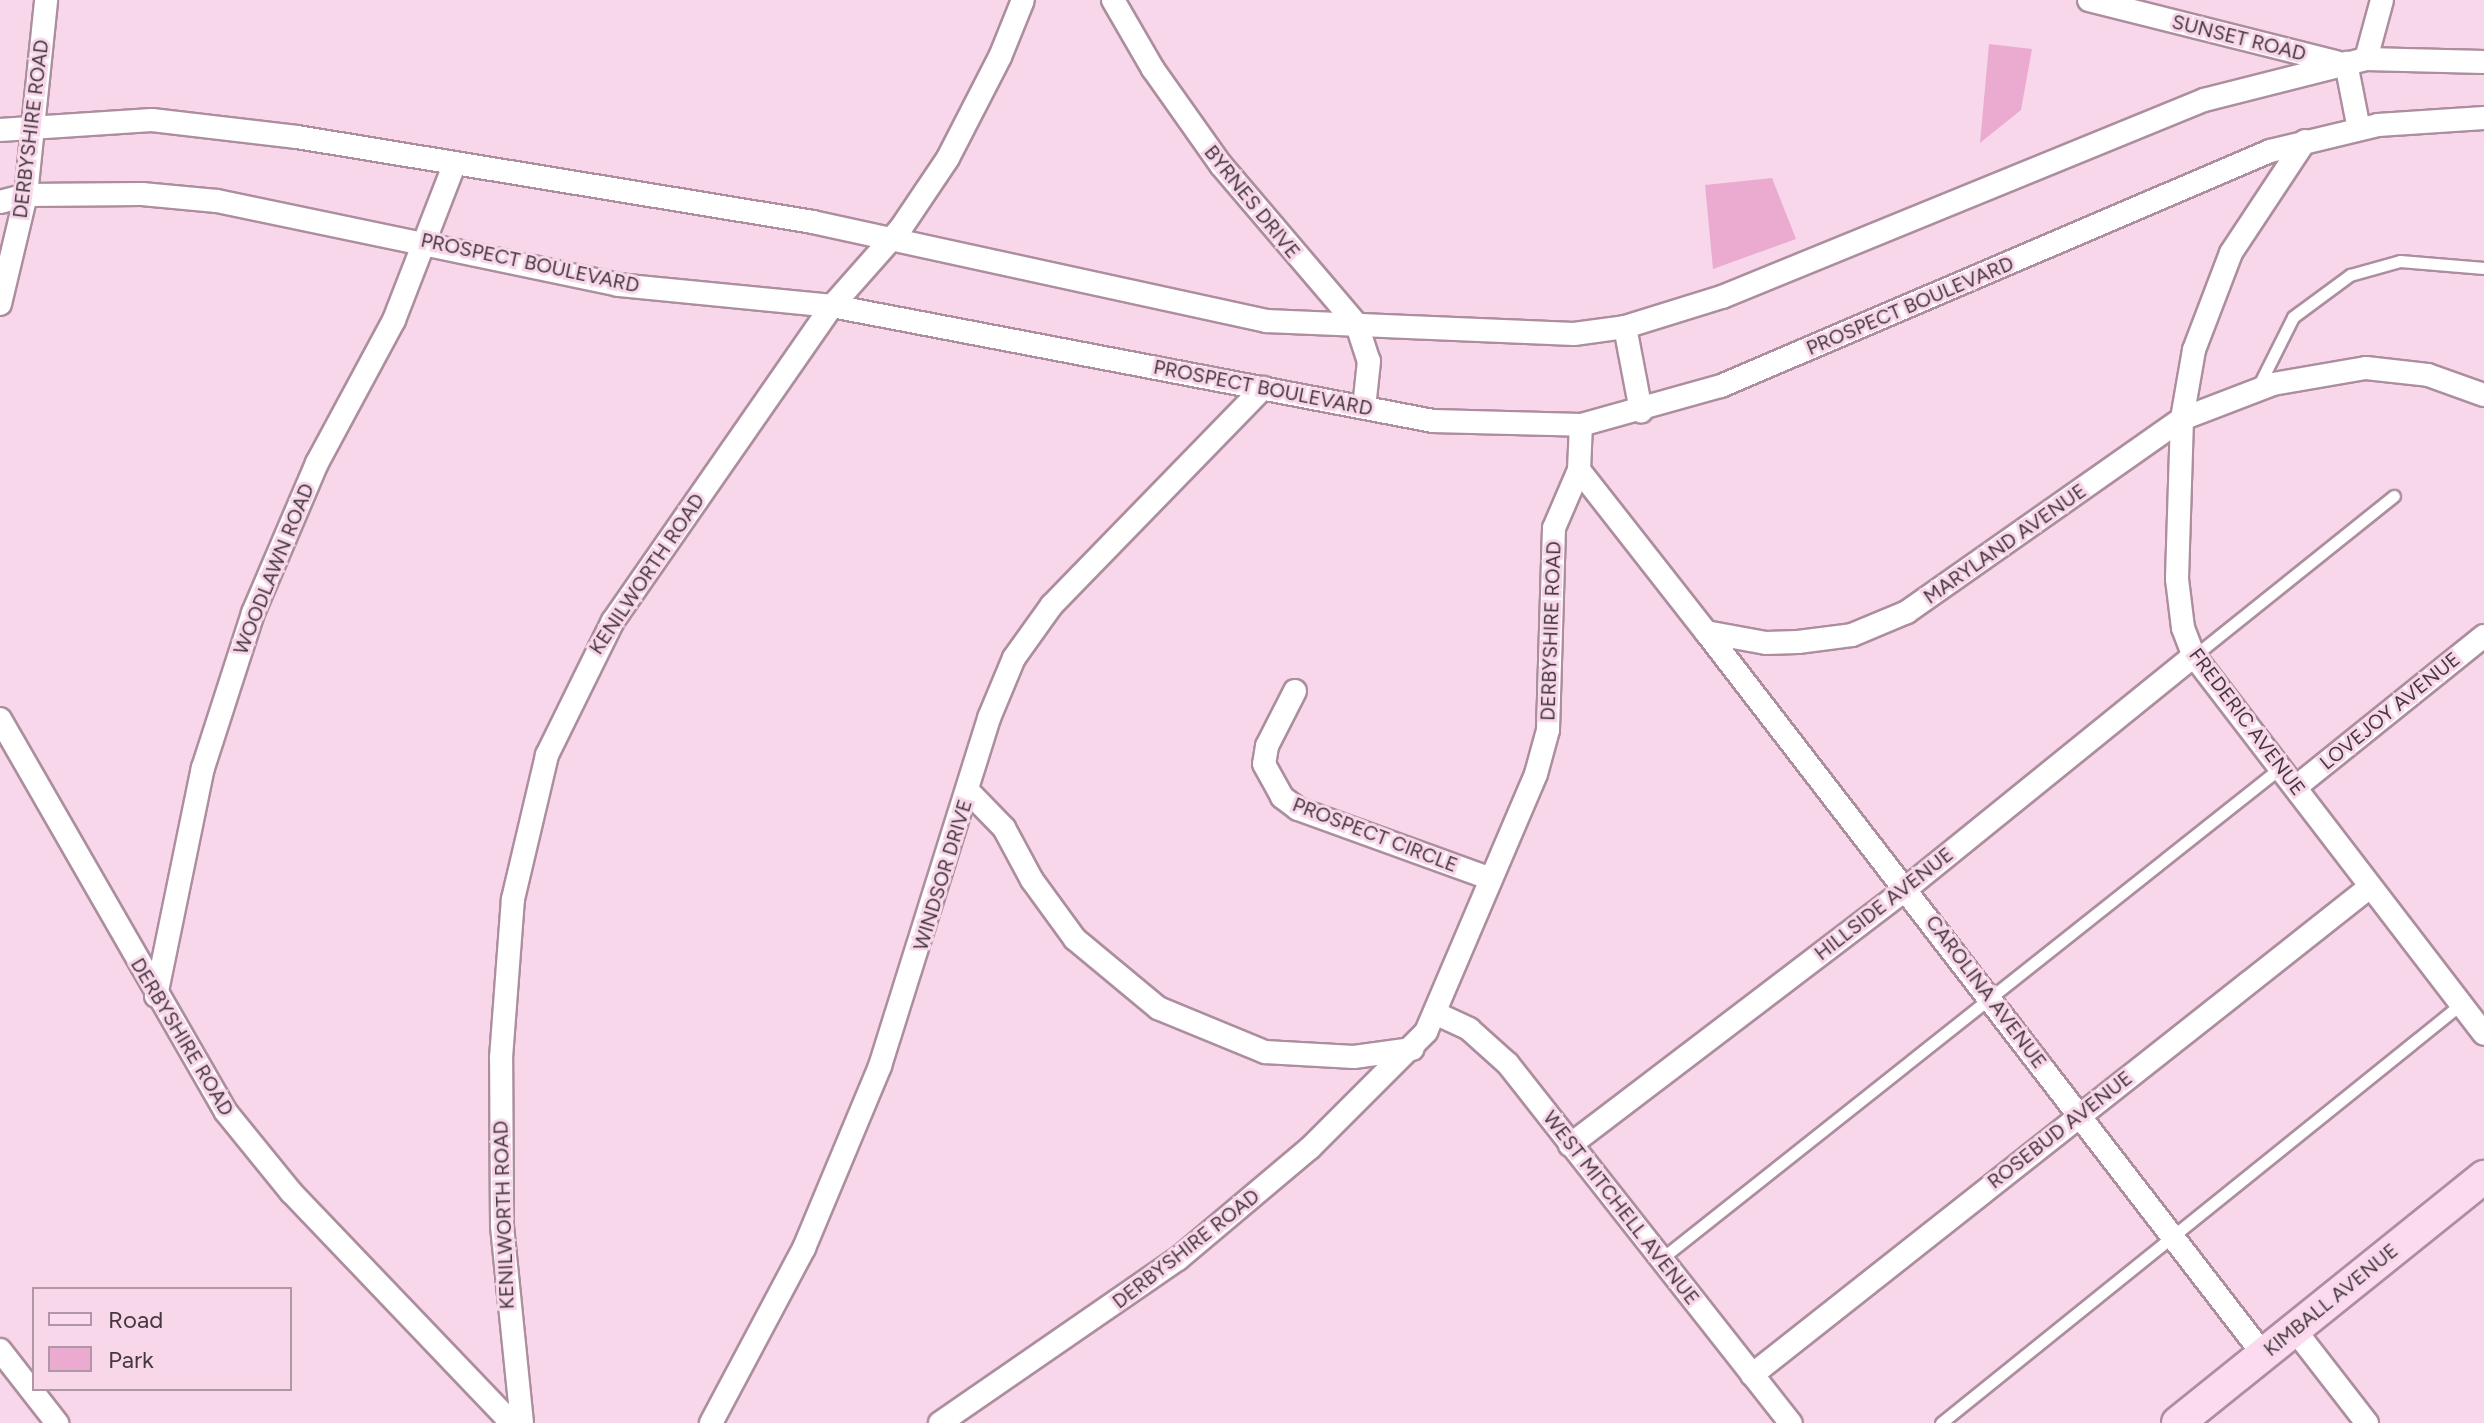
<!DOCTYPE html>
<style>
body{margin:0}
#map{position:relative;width:2484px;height:1423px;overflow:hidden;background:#f8d7ea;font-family:Figtree,sans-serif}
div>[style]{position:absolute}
.green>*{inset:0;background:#ebabd1}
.roads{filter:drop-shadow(2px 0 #ac8e9f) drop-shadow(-2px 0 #ac8e9f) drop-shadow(0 2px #ac8e9f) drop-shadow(0 -2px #ac8e9f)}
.lane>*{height:11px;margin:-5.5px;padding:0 5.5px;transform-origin:5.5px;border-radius:5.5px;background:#fff}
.street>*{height:22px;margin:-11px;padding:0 11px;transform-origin:11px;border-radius:11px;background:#fff}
.secondary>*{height:32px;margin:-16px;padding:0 16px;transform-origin:16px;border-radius:16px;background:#fcdaef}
span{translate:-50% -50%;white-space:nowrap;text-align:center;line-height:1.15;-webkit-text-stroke:6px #f8d7ea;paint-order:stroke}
.street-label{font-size:20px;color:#453840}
.legend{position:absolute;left:32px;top:1287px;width:260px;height:104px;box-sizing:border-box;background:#f8d7ea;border:2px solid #b097a6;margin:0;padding:10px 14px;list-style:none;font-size:24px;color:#453840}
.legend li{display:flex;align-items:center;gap:16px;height:40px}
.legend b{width:40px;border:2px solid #b097a6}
</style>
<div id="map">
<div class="green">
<div style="clip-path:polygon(1989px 44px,2032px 49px,2021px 110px,1980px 143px)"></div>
<div style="clip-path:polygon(1772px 178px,1796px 239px,1713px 269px,1705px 185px)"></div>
</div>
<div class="roads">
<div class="lane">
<div style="left:2257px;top:389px;width:80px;rotate:-63.4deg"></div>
<div style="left:2293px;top:317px;width:71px;rotate:-36.4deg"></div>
<div style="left:2350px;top:275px;width:52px;rotate:-15.6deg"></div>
<div style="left:2400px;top:261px;width:84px;rotate:4.8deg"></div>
<div style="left:2194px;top:656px;width:256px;rotate:-38.7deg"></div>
<div style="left:1661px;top:1259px;width:790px;rotate:-38.42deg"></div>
<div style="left:1941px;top:1423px;width:668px;rotate:-38.86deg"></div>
</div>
<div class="street">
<div style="left:1113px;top:0;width:80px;rotate:59.9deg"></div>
<div style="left:1153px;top:69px;width:118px;rotate:54.7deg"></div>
<div style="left:1221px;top:165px;width:210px;rotate:49.6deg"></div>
<div style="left:1357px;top:325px;width:38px;rotate:72deg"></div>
<div style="left:1369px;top:361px;width:47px;rotate:96.1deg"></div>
<div style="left:2089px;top:0;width:255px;rotate:14.1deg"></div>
<div style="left:2366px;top:59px;width:61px;rotate:-74.8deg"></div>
<div style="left:2346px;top:63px;width:67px;rotate:78.9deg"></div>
<div style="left:0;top:130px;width:152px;rotate:-3.8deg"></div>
<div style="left:152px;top:120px;width:146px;rotate:6.7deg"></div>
<div style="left:297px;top:137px;width:523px;rotate:9.35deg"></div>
<div style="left:813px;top:222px;width:464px;rotate:12.3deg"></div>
<div style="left:1266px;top:321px;width:308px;rotate:2.4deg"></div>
<div style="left:1574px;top:334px;width:51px;rotate:-7.8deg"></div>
<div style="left:1625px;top:327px;width:102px;rotate:-17.2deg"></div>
<div style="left:1722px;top:297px;width:521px;rotate:-22.23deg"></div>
<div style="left:2204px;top:100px;width:167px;rotate:-14.2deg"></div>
<div style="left:2366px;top:59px;width:118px;rotate:1.5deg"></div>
<div style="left:2305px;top:141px;width:134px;rotate:123.5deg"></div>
<div style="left:2231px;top:253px;width:104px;rotate:110.9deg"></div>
<div style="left:2194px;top:350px;width:70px;rotate:99.9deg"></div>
<div style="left:2182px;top:419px;width:160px;rotate:91.8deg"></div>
<div style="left:2177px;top:579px;width:49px;rotate:83deg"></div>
<div style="left:2183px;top:628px;width:30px;rotate:69deg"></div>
<div style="left:2194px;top:656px;width:476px;rotate:52.5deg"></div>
<div style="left:0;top:202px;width:27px;rotate:-15deg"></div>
<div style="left:26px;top:195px;width:116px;rotate:-0.5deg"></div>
<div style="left:142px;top:194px;width:75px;rotate:5.3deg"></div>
<div style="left:217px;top:201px;width:410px;rotate:11.8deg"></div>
<div style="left:618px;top:285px;width:215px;rotate:5.6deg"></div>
<div style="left:832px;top:306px;width:612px;rotate:10.83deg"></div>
<div style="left:1433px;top:421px;width:148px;rotate:1.5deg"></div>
<div style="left:1581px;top:425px;width:145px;rotate:-15.6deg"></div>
<div style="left:1721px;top:386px;width:597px;rotate:-23.17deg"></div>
<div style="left:2270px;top:151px;width:111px;rotate:-13.5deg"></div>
<div style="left:2378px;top:125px;width:106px;rotate:-3.8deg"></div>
<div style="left:0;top:304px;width:112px;rotate:-76.6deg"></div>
<div style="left:26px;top:195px;width:196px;rotate:-84.1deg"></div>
<div style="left:1625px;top:327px;width:86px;rotate:79.2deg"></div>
<div style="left:1579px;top:470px;width:206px;rotate:51.9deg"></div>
<div style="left:1706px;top:632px;width:61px;rotate:10.4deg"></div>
<div style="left:1766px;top:643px;width:32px;rotate:-2deg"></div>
<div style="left:1798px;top:642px;width:54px;rotate:-7.4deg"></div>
<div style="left:1852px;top:635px;width:60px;rotate:-22.7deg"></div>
<div style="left:1907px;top:612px;width:336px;rotate:-35.1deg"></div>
<div style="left:2182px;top:419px;width:97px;rotate:-21deg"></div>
<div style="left:2273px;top:384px;width:94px;rotate:-9.8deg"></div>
<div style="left:2366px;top:368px;width:62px;rotate:6.4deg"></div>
<div style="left:2428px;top:375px;width:59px;rotate:19.7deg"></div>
<div style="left:1706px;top:632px;width:912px;rotate:52.35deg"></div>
<div style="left:1295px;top:691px;width:62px;rotate:117deg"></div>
<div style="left:1267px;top:746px;width:18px;rotate:99deg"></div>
<div style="left:1264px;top:764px;width:38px;rotate:61deg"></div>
<div style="left:1282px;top:797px;width:20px;rotate:37deg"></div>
<div style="left:1298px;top:809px;width:205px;rotate:19.9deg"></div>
<div style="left:0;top:719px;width:453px;rotate:60.1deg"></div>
<div style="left:226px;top:1112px;width:103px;rotate:50.9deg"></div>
<div style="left:291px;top:1192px;width:320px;rotate:46.3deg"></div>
<div style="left:2296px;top:787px;width:241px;rotate:-38.8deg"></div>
<div style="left:968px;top:791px;width:52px;rotate:45.8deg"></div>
<div style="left:1004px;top:828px;width:59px;rotate:61.7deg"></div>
<div style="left:1032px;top:880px;width:73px;rotate:53.9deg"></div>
<div style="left:1075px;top:939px;width:108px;rotate:39.7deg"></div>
<div style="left:1158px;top:1008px;width:116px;rotate:22.4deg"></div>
<div style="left:1265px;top:1052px;width:89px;rotate:3.2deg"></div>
<div style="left:1354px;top:1057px;width:59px;rotate:-7.9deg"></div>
<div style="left:156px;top:996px;width:233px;rotate:-78.4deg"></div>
<div style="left:203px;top:768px;width:163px;rotate:-72.1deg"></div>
<div style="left:253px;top:613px;width:163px;rotate:-66.9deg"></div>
<div style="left:317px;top:463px;width:162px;rotate:-61.7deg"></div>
<div style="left:394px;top:320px;width:168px;rotate:-68.8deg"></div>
<div style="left:1435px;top:1013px;width:38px;rotate:25deg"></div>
<div style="left:1469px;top:1029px;width:52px;rotate:41.9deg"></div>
<div style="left:1508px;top:1064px;width:457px;rotate:51.8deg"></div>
<div style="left:1570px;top:1145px;width:424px;rotate:-37.3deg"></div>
<div style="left:1907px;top:888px;width:369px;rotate:-39deg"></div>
<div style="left:2294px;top:1329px;width:119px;rotate:52.2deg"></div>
<div style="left:0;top:1350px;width:93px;rotate:52deg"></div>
<div style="left:1752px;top:1375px;width:787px;rotate:-38.3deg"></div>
<div style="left:522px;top:1423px;width:198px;rotate:-95.8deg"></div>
<div style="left:502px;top:1226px;width:168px;rotate:-90.3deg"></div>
<div style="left:501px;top:1058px;width:159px;rotate:-85.7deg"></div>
<div style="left:513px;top:899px;width:148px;rotate:-76.7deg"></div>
<div style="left:547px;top:755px;width:149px;rotate:-63.8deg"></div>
<div style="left:613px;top:621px;width:384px;rotate:-55.2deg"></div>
<div style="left:832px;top:306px;width:104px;rotate:-48.5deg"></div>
<div style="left:901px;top:228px;width:84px;rotate:-56.1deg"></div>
<div style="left:948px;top:158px;width:114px;rotate:-62.8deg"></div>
<div style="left:1000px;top:57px;width:61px;rotate:-68deg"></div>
<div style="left:711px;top:1423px;width:198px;rotate:-62deg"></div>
<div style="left:804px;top:1248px;width:197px;rotate:-67.3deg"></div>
<div style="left:880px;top:1066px;width:365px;rotate:-72.6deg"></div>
<div style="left:989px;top:718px;width:65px;rotate:-67.4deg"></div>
<div style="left:1014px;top:658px;width:65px;rotate:-54.4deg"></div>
<div style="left:1052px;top:605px;width:303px;rotate:-45.8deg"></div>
<div style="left:940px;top:1423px;width:289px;rotate:-34.6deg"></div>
<div style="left:1178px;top:1259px;width:172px;rotate:-40.1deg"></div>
<div style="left:1310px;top:1148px;width:164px;rotate:-45deg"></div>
<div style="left:1426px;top:1032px;width:280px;rotate:-66.9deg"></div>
<div style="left:1536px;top:774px;width:46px;rotate:-74.7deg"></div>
<div style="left:1548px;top:730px;width:202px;rotate:-88.3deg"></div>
<div style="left:1554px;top:528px;width:63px;rotate:-66.7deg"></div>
<div style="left:1579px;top:470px;width:45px;rotate:-87.5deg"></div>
</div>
<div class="secondary">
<div style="left:2178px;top:1423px;width:393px;rotate:-38.8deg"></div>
</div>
</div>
<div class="street-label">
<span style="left:2239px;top:38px;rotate:14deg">SUNSET ROAD</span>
<span style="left:31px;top:129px;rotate:-83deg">DERBYSHIRE ROAD</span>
<span style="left:1252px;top:202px;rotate:51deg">BYRNES DRIVE</span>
<span style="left:530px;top:263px;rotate:12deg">PROSPECT BOULEVARD</span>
<span style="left:1910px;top:306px;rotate:-23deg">PROSPECT BOULEVARD</span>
<span style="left:1263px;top:388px;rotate:11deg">PROSPECT BOULEVARD</span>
<span style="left:2005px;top:544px;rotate:-35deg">MARYLAND AVENUE</span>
<span style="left:274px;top:569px;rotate:-68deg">WOODLAWN ROAD</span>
<span style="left:647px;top:574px;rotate:-56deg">KENILWORTH ROAD</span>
<span style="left:1551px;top:631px;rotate:-88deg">DERBYSHIRE ROAD</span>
<span style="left:2390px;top:711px;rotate:-39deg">LOVEJOY AVENUE</span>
<span style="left:2247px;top:722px;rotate:53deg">FREDERIC AVENUE</span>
<span style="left:1375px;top:835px;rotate:21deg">PROSPECT CIRCLE</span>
<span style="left:943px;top:875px;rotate:-73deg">WINDSOR DRIVE</span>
<span style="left:1884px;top:904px;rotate:-38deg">HILLSIDE AVENUE</span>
<span style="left:1986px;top:992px;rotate:53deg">CAROLINA AVENUE</span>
<span style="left:182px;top:1037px;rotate:59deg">DERBYSHIRE ROAD</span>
<span style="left:2060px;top:1130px;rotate:-38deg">ROSEBUD AVENUE</span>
<span style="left:1621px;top:1208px;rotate:52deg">WEST MITCHELL AVENUE</span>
<span style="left:504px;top:1215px;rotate:-92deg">KENILWORTH ROAD</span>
<span style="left:1186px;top:1249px;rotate:-38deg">DERBYSHIRE ROAD</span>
<span style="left:2331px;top:1300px;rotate:-39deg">KIMBALL AVENUE</span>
</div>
<ul class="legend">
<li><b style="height:10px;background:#fcdaef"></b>Road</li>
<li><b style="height:22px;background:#ebabd1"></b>Park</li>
</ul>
</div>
